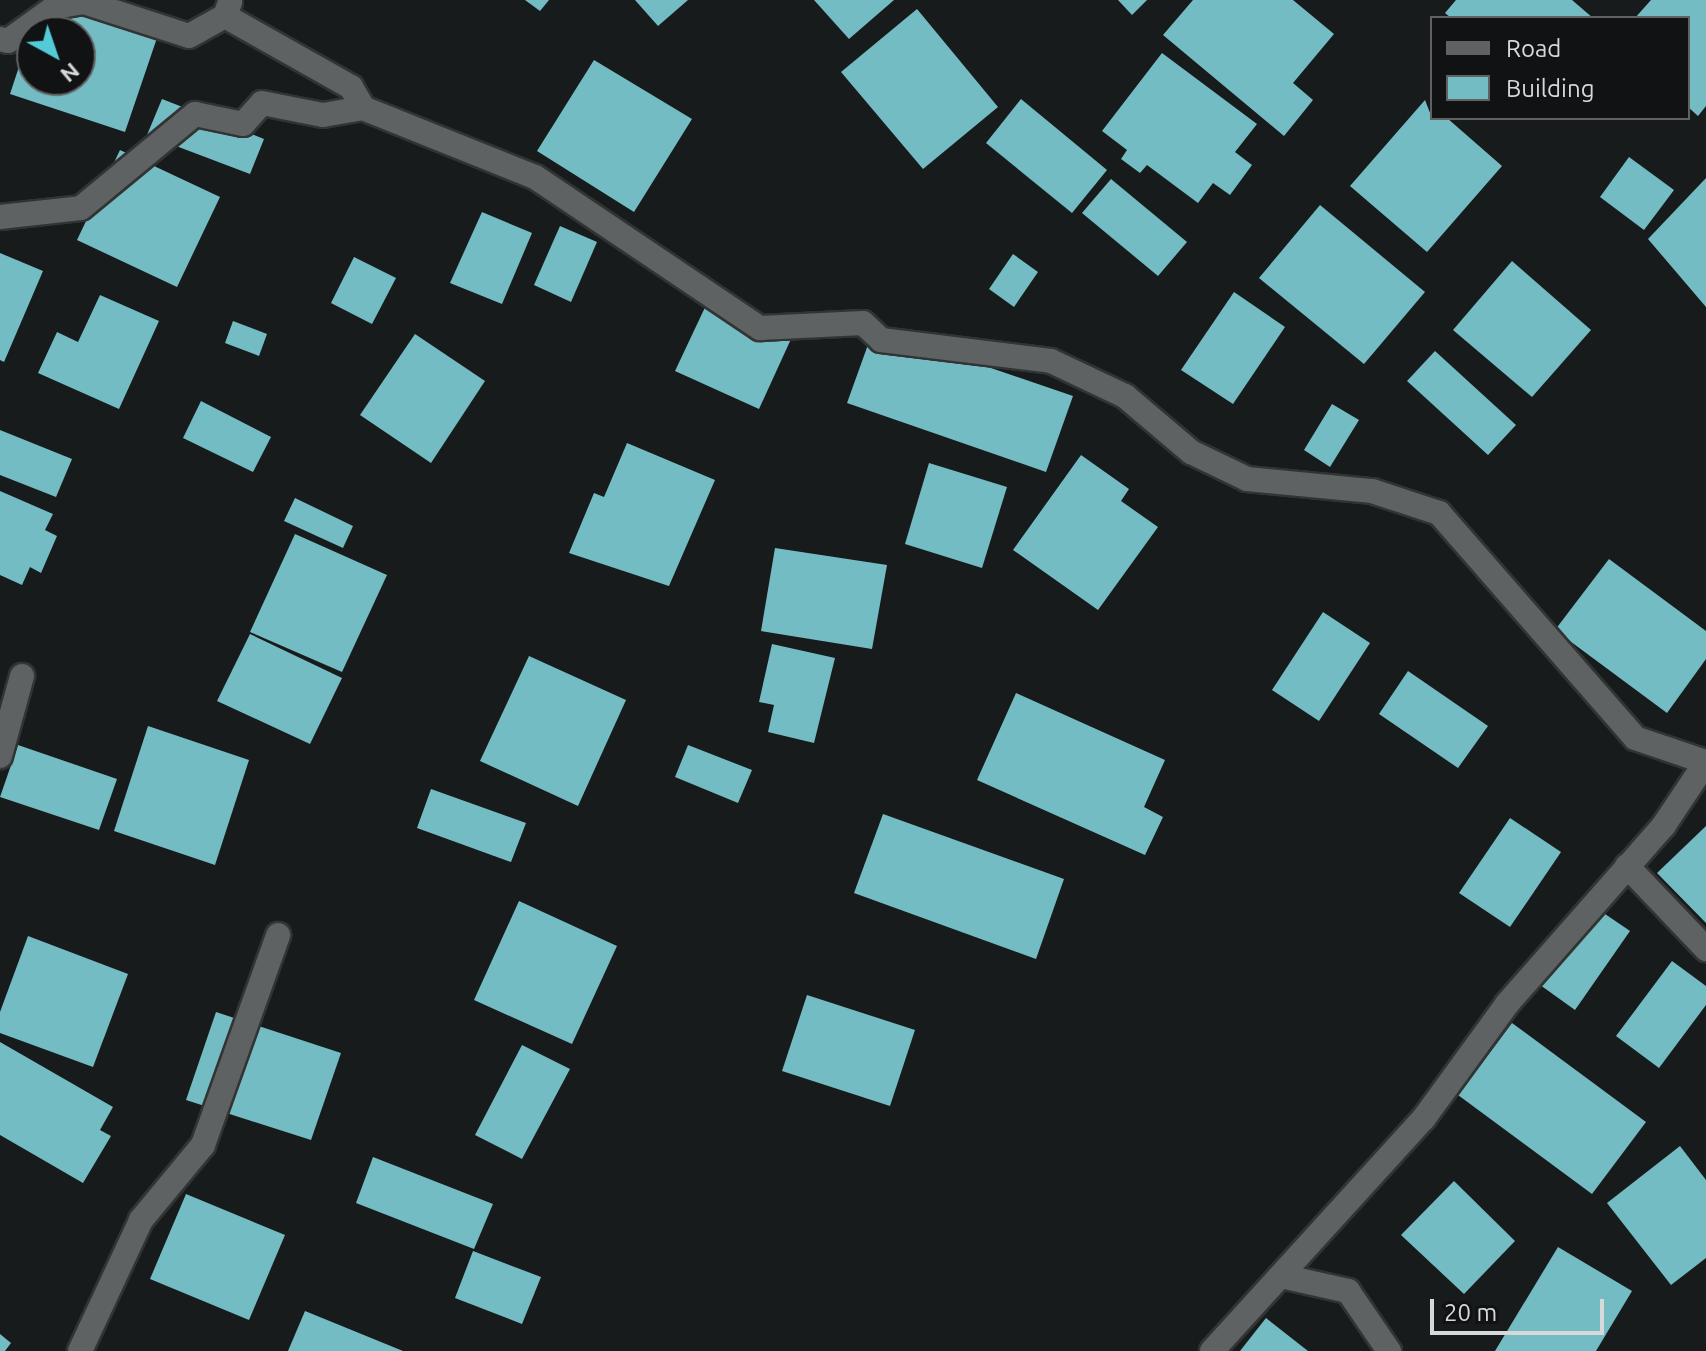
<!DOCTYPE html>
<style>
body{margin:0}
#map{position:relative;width:1706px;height:1351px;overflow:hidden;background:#181b1c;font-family:Ubuntu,sans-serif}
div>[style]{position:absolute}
.building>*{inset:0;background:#74bcc4}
.roads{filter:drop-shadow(2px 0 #323434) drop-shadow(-2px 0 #323434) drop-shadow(0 2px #323434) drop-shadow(0 -2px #323434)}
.minor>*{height:24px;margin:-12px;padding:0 12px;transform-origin:12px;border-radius:12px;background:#5e6262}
span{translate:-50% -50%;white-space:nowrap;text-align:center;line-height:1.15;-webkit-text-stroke:8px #101213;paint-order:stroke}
.legend{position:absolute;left:1430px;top:16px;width:260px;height:104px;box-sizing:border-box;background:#101213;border:2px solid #606262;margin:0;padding:10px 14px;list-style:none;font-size:24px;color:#d7d9d9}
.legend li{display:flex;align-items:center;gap:16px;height:40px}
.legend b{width:40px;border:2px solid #606262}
.north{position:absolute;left:16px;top:16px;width:80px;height:80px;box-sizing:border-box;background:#101213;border:2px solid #606262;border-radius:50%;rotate:140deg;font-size:22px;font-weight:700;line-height:32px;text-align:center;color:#d7d9d9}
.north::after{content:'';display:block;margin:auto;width:28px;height:36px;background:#52cbd7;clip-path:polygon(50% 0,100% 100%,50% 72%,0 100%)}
.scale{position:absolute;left:1430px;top:1299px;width:174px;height:36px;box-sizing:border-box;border:4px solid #d7d9d9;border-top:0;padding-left:10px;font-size:24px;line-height:28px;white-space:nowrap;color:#d7d9d9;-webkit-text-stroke:6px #101213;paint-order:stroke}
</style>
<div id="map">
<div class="building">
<div style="clip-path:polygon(evenodd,41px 0,158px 35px,125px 132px,10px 94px,41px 0,32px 32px,80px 32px,80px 80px,32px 80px,32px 32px)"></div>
<div style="clip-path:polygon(525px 0,549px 0,540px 11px)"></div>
<div style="clip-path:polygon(635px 0,688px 0,658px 26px)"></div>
<div style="clip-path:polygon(814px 0,894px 0,849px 39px)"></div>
<div style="clip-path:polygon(1118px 0,1147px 0,1132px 15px)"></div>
<div style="clip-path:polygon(1193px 0,1293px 0,1334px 34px,1293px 83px,1313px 100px,1284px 136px,1163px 35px)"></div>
<div style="clip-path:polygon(1456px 0,1572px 0,1593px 18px,1451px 18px,1445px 13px)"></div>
<div style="clip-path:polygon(1651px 0,1706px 0,1706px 106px,1698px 116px,1688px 107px,1688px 18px,1635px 18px)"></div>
<div style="clip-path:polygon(917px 9px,998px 107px,923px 169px,841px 72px)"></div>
<div style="clip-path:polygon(1162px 53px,1257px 124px,1235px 152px,1252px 165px,1230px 195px,1213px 183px,1198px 203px,1147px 165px,1140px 173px,1121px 159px,1127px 150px,1102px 131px)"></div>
<div style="clip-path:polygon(594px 60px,692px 119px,634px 212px,537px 151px)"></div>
<div style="clip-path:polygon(162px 99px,264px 139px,250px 174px,147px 135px)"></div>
<div style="clip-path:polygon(1021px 99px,1107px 170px,1072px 213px,986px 143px)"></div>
<div style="clip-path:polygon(1425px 100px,1432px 118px,1447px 118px,1502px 166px,1427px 252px,1350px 186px)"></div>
<div style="clip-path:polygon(120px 150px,220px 197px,177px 287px,77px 240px)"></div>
<div style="clip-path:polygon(1629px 157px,1674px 190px,1644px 230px,1600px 197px)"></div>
<div style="clip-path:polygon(1706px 178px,1706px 307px,1648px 239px)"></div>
<div style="clip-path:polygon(1111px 179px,1187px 242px,1158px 276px,1082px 213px)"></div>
<div style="clip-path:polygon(1320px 205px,1425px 292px,1364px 364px,1259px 278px)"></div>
<div style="clip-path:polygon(482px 212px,532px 233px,502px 304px,450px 283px)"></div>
<div style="clip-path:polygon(560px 226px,597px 242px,571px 302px,534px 285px)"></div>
<div style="clip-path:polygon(0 253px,43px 271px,4px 362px,0 360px)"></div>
<div style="clip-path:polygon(1013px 254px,1038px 272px,1014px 307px,989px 289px)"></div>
<div style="clip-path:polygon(354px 257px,396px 278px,372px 324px,331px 303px)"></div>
<div style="clip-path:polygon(1512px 261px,1591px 330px,1532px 397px,1453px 330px)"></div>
<div style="clip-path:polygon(1234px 292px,1285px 327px,1233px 404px,1181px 370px)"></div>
<div style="clip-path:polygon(100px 295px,159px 321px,119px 409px,38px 373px,57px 332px,78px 342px)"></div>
<div style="clip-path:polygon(708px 301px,791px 339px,759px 409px,675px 371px)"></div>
<div style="clip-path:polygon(233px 321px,267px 334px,259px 356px,225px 343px)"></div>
<div style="clip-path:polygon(874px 328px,1073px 396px,1046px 472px,847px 403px)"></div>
<div style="clip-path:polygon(415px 334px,485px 381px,431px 463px,360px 415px)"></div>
<div style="clip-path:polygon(1435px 351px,1516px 425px,1488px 455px,1407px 381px)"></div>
<div style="clip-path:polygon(201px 401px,271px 437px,253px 472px,183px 438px)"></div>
<div style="clip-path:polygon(1332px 404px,1359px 420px,1330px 467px,1304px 450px)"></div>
<div style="clip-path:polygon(0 430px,72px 459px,56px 497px,0 475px)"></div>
<div style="clip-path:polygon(627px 443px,715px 480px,669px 586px,569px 553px,594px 493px,604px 497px)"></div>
<div style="clip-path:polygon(1081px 455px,1129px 489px,1121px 501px,1158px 527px,1098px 610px,1013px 550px)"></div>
<div style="clip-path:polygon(929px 463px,1007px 487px,982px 568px,905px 544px)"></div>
<div style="clip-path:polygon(0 491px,53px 514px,45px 530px,57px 536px,41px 573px,30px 567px,22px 585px,0 575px)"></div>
<div style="clip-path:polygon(295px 498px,353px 526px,343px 548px,284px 521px)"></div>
<div style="clip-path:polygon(295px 534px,387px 575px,342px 672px,250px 632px)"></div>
<div style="clip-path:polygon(775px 548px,887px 565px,872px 649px,761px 631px)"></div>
<div style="clip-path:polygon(1609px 559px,1706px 631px,1706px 659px,1667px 713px,1555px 630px)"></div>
<div style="clip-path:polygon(1323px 612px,1370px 643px,1319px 721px,1272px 690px)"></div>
<div style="clip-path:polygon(250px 634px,342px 678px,310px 744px,217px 701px)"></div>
<div style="clip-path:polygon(772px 644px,835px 658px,814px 743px,768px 732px,774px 705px,759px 702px)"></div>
<div style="clip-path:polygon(529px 656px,626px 700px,578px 806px,480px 761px)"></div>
<div style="clip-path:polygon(1408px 671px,1488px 726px,1458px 768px,1379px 714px)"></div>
<div style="clip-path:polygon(1016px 693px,1165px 760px,1144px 807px,1163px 817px,1145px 855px,977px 780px)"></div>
<div style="clip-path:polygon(148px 726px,249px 760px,215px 865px,114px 831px)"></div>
<div style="clip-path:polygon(18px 745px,117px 779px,99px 830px,0 797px)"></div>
<div style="clip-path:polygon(688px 745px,752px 770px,738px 803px,675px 777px)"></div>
<div style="clip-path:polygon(431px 789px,526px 823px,511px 862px,417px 828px)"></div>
<div style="clip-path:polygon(883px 814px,1064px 879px,1036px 959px,854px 893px)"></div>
<div style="clip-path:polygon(1510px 818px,1561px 852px,1510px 927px,1459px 893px)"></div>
<div style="clip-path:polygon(1706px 826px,1706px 923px,1657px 873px)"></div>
<div style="clip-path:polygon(1583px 899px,1630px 931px,1575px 1010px,1529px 977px)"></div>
<div style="clip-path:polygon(519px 901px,617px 946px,572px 1044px,474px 1000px)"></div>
<div style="clip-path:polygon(28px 936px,128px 974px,93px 1067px,0 1033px,0 1012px)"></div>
<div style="clip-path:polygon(1672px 961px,1706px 986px,1706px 1005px,1659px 1068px,1616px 1036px)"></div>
<div style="clip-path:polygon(807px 995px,915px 1030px,890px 1106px,782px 1071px)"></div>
<div style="clip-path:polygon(216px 1012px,341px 1053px,311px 1140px,186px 1100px)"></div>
<div style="clip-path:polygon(1512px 1023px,1646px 1122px,1592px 1194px,1458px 1095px)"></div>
<div style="clip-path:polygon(0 1042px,113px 1107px,100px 1130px,111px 1136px,83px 1183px,0 1135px)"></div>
<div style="clip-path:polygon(522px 1045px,570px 1069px,522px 1159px,475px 1135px)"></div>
<div style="clip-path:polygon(1680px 1146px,1706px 1180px,1706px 1258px,1671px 1285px,1607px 1203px)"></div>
<div style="clip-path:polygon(373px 1157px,493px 1204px,474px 1249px,356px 1203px)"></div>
<div style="clip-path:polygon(1454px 1181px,1515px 1241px,1464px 1294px,1401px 1235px)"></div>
<div style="clip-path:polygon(186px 1194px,285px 1235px,249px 1320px,150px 1279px)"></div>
<div style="clip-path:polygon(1558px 1247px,1632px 1291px,1596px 1351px,1495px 1351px)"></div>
<div style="clip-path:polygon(473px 1251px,541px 1277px,522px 1324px,455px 1298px)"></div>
<div style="clip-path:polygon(305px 1311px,403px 1351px,288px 1351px)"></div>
<div style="clip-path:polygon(1266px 1318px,1308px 1351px,1240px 1351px)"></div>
<div style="clip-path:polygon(0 1334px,11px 1343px,5px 1351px,0 1351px)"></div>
</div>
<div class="roads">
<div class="minor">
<div style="left:225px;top:16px;width:145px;rotate:29.4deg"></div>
<div style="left:351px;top:87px;width:24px;rotate:60deg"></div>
<div style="left:363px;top:108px;width:185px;rotate:21.9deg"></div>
<div style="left:535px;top:177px;width:271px;rotate:33.9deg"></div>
<div style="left:760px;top:328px;width:103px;rotate:-2.8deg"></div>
<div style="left:863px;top:323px;width:25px;rotate:43deg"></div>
<div style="left:881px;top:340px;width:171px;rotate:7deg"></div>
<div style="left:1051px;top:361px;width:82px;rotate:25.3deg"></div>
<div style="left:1125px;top:396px;width:87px;rotate:40.3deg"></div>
<div style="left:1191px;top:452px;width:62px;rotate:25.7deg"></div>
<div style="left:1247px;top:479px;width:126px;rotate:5.5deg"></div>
<div style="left:1372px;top:491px;width:71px;rotate:18.2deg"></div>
<div style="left:1439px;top:513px;width:298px;rotate:48.9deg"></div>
<div style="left:1635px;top:738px;width:75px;rotate:18.7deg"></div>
<div style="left:0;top:39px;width:8px;rotate:14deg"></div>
<div style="left:8px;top:41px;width:58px;rotate:-35.9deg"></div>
<div style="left:55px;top:7px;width:29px;rotate:-10deg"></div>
<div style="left:84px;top:2px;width:110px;rotate:17.9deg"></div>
<div style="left:189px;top:36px;width:41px;rotate:-29.1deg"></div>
<div style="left:225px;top:16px;width:15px;rotate:-70deg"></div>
<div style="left:0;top:217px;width:81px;rotate:-6.3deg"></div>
<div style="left:81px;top:208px;width:148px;rotate:-39.5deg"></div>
<div style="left:195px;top:114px;width:49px;rotate:11.8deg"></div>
<div style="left:243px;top:124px;width:28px;rotate:-48deg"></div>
<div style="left:262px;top:103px;width:62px;rotate:11.1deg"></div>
<div style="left:323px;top:115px;width:41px;rotate:-9.9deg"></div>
<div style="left:0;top:756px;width:83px;rotate:-74.6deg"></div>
<div style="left:1627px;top:866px;width:115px;rotate:46.4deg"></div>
<div style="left:1281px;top:1276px;width:69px;rotate:12.6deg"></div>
<div style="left:1348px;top:1291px;width:73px;rotate:55.7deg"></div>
<div style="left:80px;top:1351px;width:145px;rotate:-65deg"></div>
<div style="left:141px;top:1220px;width:97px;rotate:-50.4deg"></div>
<div style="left:203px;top:1145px;width:223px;rotate:-70.3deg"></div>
<div style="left:1212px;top:1351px;width:315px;rotate:-47.7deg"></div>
<div style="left:1424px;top:1118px;width:141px;rotate:-53.9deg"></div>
<div style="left:1507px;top:1004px;width:238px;rotate:-48.7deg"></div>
<div style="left:1664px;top:825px;width:76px;rotate:-56.3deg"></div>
</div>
</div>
<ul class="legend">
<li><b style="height:10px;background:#5e6262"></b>Road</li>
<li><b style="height:22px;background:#74bcc4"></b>Building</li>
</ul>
<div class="north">N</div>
<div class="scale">20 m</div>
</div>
